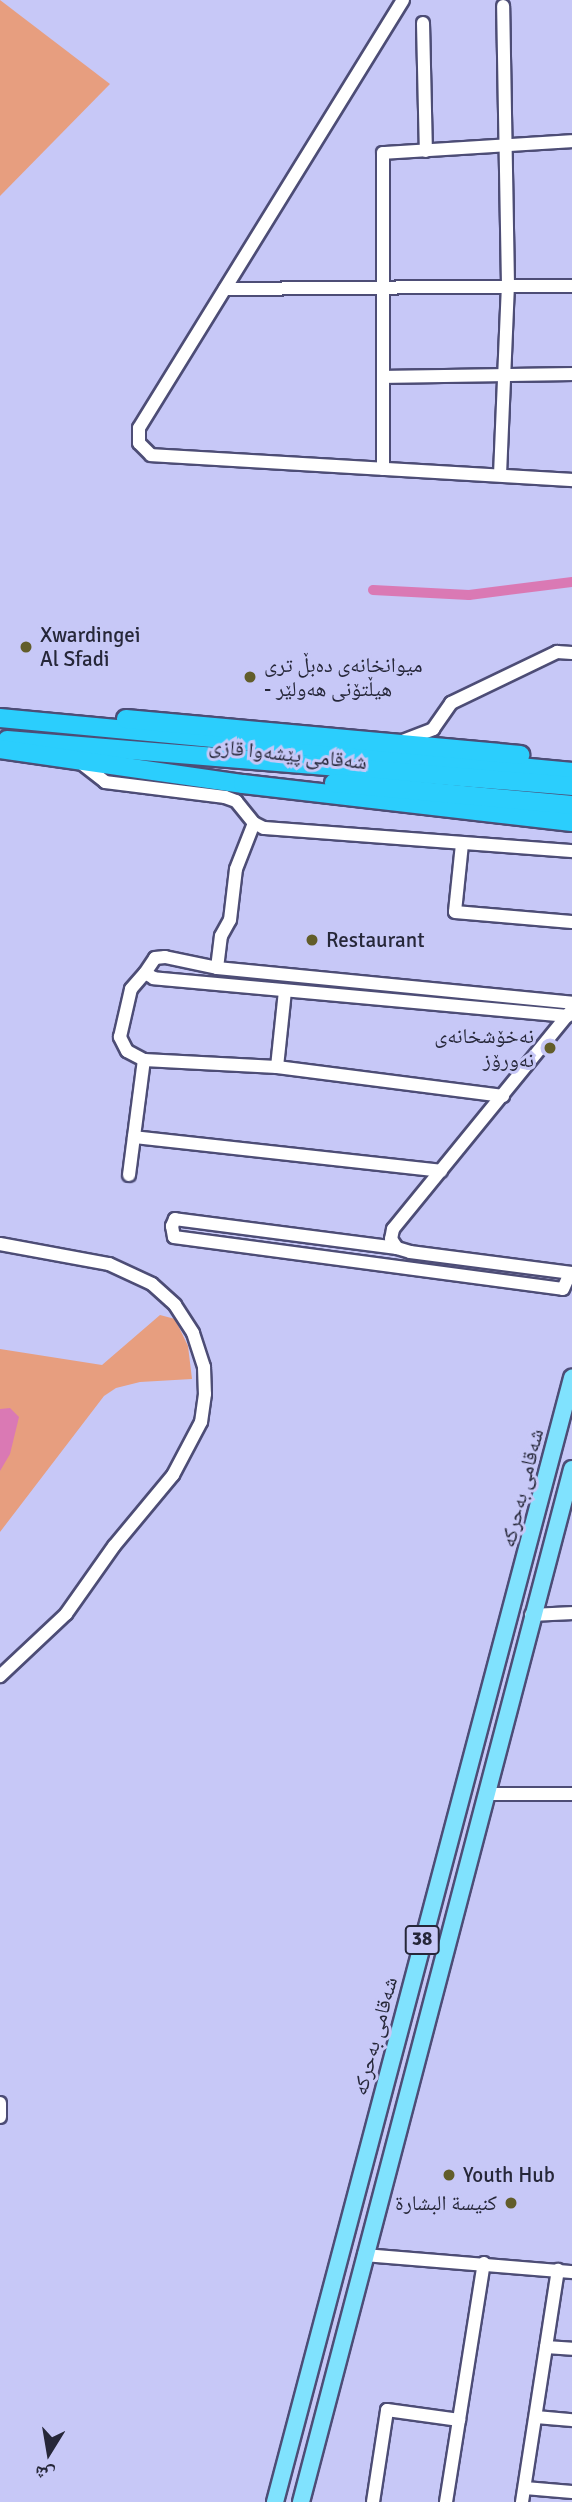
<!DOCTYPE html>
<meta charset="utf-8">
<style>
body{margin:0}
#map{position:relative;width:572px;height:2502px;overflow:hidden;background:#c7c8f7;font-family:Signika,"Noto Naskh Arabic",sans-serif}
div>[style]{position:absolute}
.green>*{inset:0;background:#e79e7f}
.water>*{inset:0;background:#da79b4}
.canal>*{height:10px;margin:-5px;padding:0 5px;transform-origin:5px;border-radius:5px;background:#da79b4}
.roads{filter:drop-shadow(2px 0 #4d4d76) drop-shadow(-2px 0 #4d4d76) drop-shadow(0 2px #4d4d76) drop-shadow(0 -2px #4d4d76)}
.minor>*{height:12px;margin:-6px;padding:0 6px;transform-origin:6px;border-radius:6px;background:#fff}
.major>*{height:16px;margin:-8px;padding:0 8px;transform-origin:8px;border-radius:8px;background:#80e2fe}
.highway>*{height:18px;margin:-9px;padding:0 9px;transform-origin:9px;border-radius:9px;background:#2bcefd}
.dots>*{width:19px;height:19px;translate:-50% -50%;box-sizing:border-box;border:4px solid #c7c8f7;border-radius:50%}
span{translate:-50% -50%;white-space:nowrap;text-align:center;line-height:1.15;-webkit-text-stroke:6px #c7c8f7;paint-order:stroke}
.shield-label span{padding:2px 5px;background:#c7c8f7;border:2px solid;border-radius:5px;-webkit-text-stroke-width:0}
.shield-label{font-size:19px;color:#262739;font-weight:700}
.poi-label{font-size:21px;color:#262739}
.left{translate:0 -50%;text-align:left}
.right{translate:-100% -50%;text-align:right}
.street-label{font-size:21px;color:#262739}
.north{position:absolute;left:14px;top:2418px;width:70px;height:70px;-webkit-text-stroke:5px #c7c8f7;paint-order:stroke;rotate:191deg;font-size:19px;font-weight:700;line-height:28px;text-align:center;color:#262739}
.north::after{content:'';display:block;margin:auto;width:24px;height:32px;background:#262739;clip-path:polygon(50% 0,100% 100%,50% 72%,0 100%)}
</style>
<div id="map">
<div class="green">
<div style="clip-path:polygon(0 0,110px 84px,0 196px)"></div>
<div style="clip-path:polygon(160px 1315px,175px 1319px,188px 1346px,192px 1379px,140px 1382px,116px 1388px,104px 1396px,0 1532px,0 1349px,102px 1365px)"></div>
</div>
<div class="water">
<div style="clip-path:polygon(10px 1408px,19px 1417px,10px 1454px,0 1471px,0 1409px)"></div>
</div>
<div class="canal">
<div style="left:373px;top:590px;width:96px;rotate:3deg"></div>
<div style="left:469px;top:595px;width:104px;rotate:-7.2deg"></div>
</div>
<div class="roads">
<div class="minor">
<div style="left:403px;top:0;width:503px;rotate:121.67deg"></div>
<div style="left:139px;top:428px;width:15px;rotate:90deg"></div>
<div style="left:139px;top:443px;width:17px;rotate:45deg"></div>
<div style="left:151px;top:455px;width:422px;rotate:3.4deg"></div>
<div style="left:423px;top:23px;width:128px;rotate:88.7deg"></div>
<div style="left:225px;top:289px;width:347px;rotate:-0.5deg"></div>
<div style="left:385px;top:377px;width:187px;rotate:-0.9deg"></div>
<div style="left:383px;top:469px;width:316px;rotate:-90deg"></div>
<div style="left:383px;top:153px;width:189px;rotate:-3.6deg"></div>
<div style="left:500px;top:475px;width:190px;rotate:-87.6deg"></div>
<div style="left:508px;top:285px;width:279px;rotate:-91deg"></div>
<div style="left:397px;top:743px;width:39px;rotate:-21deg"></div>
<div style="left:433px;top:729px;width:32px;rotate:-55deg"></div>
<div style="left:451px;top:703px;width:118px;rotate:-25.7deg"></div>
<div style="left:557px;top:652px;width:15px;rotate:4deg"></div>
<div style="left:81px;top:763px;width:31px;rotate:38deg"></div>
<div style="left:105px;top:782px;width:121px;rotate:7.1deg"></div>
<div style="left:225px;top:797px;width:12px;rotate:20deg"></div>
<div style="left:236px;top:801px;width:28px;rotate:51deg"></div>
<div style="left:254px;top:823px;width:11px;rotate:27deg"></div>
<div style="left:264px;top:828px;width:309px;rotate:4.3deg"></div>
<div style="left:462px;top:844px;width:68px;rotate:95.9deg"></div>
<div style="left:455px;top:912px;width:117px;rotate:4.9deg"></div>
<div style="left:217px;top:968px;width:32px;rotate:-83deg"></div>
<div style="left:221px;top:936px;width:18px;rotate:-61deg"></div>
<div style="left:230px;top:920px;width:51px;rotate:-83.3deg"></div>
<div style="left:236px;top:869px;width:49px;rotate:-68.6deg"></div>
<div style="left:570px;top:1012px;width:280px;rotate:129.2deg"></div>
<div style="left:393px;top:1229px;width:10px;rotate:101deg"></div>
<div style="left:391px;top:1239px;width:11px;rotate:56deg"></div>
<div style="left:397px;top:1248px;width:14px;rotate:17deg"></div>
<div style="left:410px;top:1252px;width:163px;rotate:7.4deg"></div>
<div style="left:568px;top:1016px;width:416px;rotate:-174.8deg"></div>
<div style="left:154px;top:978px;width:10px;rotate:-151deg"></div>
<div style="left:145px;top:973px;width:18px;rotate:-56deg"></div>
<div style="left:155px;top:958px;width:10px;rotate:-6deg"></div>
<div style="left:165px;top:957px;width:53px;rotate:11.9deg"></div>
<div style="left:217px;top:968px;width:357px;rotate:5.6deg"></div>
<div style="left:144px;top:1060px;width:19px;rotate:-152deg"></div>
<div style="left:127px;top:1051px;width:16px;rotate:-117deg"></div>
<div style="left:120px;top:1037px;width:49px;rotate:-77.1deg"></div>
<div style="left:131px;top:989px;width:21px;rotate:-49deg"></div>
<div style="left:277px;top:1067px;width:76px;rotate:-84deg"></div>
<div style="left:134px;top:1137px;width:309px;rotate:6.3deg"></div>
<div style="left:129px;top:1175px;width:116px;rotate:-82.6deg"></div>
<div style="left:144px;top:1060px;width:133px;rotate:3deg"></div>
<div style="left:277px;top:1067px;width:228px;rotate:7.3deg"></div>
<div style="left:0;top:1244px;width:111px;rotate:10.4deg"></div>
<div style="left:109px;top:1264px;width:47px;rotate:24.9deg"></div>
<div style="left:152px;top:1284px;width:31px;rotate:42deg"></div>
<div style="left:175px;top:1305px;width:33px;rotate:57deg"></div>
<div style="left:193px;top:1333px;width:36px;rotate:72deg"></div>
<div style="left:204px;top:1367px;width:27px;rotate:88deg"></div>
<div style="left:205px;top:1394px;width:28px;rotate:98deg"></div>
<div style="left:201px;top:1422px;width:60px;rotate:117.8deg"></div>
<div style="left:173px;top:1475px;width:92px;rotate:129.7deg"></div>
<div style="left:114px;top:1546px;width:83px;rotate:125.2deg"></div>
<div style="left:66px;top:1614px;width:91px;rotate:136.8deg"></div>
<div style="left:397px;top:1248px;width:224px;rotate:-172.6deg"></div>
<div style="left:175px;top:1219px;width:8px;rotate:113deg"></div>
<div style="left:172px;top:1226px;width:11px;rotate:80deg"></div>
<div style="left:174px;top:1237px;width:392px;rotate:7.6deg"></div>
<div style="left:563px;top:1289px;width:17px;rotate:-66deg"></div>
<div style="left:531px;top:1615px;width:41px;rotate:-2.8deg"></div>
<div style="left:486px;top:1794px;width:86px"></div>
<div style="left:0;top:2103px;width:14px;rotate:90deg"></div>
<div style="left:364px;top:2255px;width:209px;rotate:4.7deg"></div>
<div style="left:546px;top:2347px;width:26px;rotate:4deg"></div>
<div style="left:536px;top:2417px;width:36px;rotate:5deg"></div>
<div style="left:525px;top:2488px;width:47px;rotate:4.9deg"></div>
<div style="left:373px;top:2502px;width:93px;rotate:-81.3deg"></div>
<div style="left:387px;top:2410px;width:73px;rotate:7.9deg"></div>
<div style="left:446px;top:2502px;width:242px;rotate:-81deg"></div>
<div style="left:522px;top:2502px;width:235px;rotate:-81.2deg"></div>
</div>
<div class="major">
<div style="left:275px;top:2502px;width:1163px;rotate:-75.2deg"></div>
<div style="left:301px;top:2502px;width:1068px;rotate:-75.3deg"></div>
</div>
<div class="highway">
<div style="left:0;top:718px;width:575px;rotate:5.39deg"></div>
<div style="left:126px;top:719px;width:396px;rotate:5.2deg"></div>
<div style="left:7px;top:740px;width:567px;rotate:4.65deg"></div>
<div style="left:0;top:749px;width:246px;rotate:8.2deg"></div>
<div style="left:243px;top:784px;width:331px;rotate:6.6deg"></div>
<div style="left:334px;top:783px;width:239px;rotate:5.3deg"></div>
</div>
</div>
<div class="dots">
<div style="left:26px;top:647px;background:#625d2a"></div>
<div style="left:250px;top:677px;background:#625d2a"></div>
<div style="left:312px;top:940px;background:#625d2a"></div>
<div style="left:550px;top:1048px;background:#625d2a"></div>
<div style="left:449px;top:2175px;background:#625d2a"></div>
<div style="left:511px;top:2203px;background:#625d2a"></div>
</div>
<div class="shield-label">
<span style="left:422px;top:1940px">38</span>
</div>
<div class="poi-label">
<span class="left" style="left:40px;top:647px">Xwardingei<br>Al Sfadi</span>
<span class="left" style="left:264px;top:677px">میوانخانەی دەبڵ تری<br>- هیڵتۆنی هەولێر</span>
<span class="left" style="left:326px;top:940px">Restaurant</span>
<span class="right" style="left:534px;top:1048px">نەخۆشخانەی<br>نەورۆز</span>
<span class="left" style="left:463px;top:2175px">Youth Hub</span>
<span class="right" style="left:497px;top:2203px">كنيسة البشارة</span>
</div>
<div class="street-label">
<span style="left:288px;top:754px;rotate:6deg">شەقامی پێشەوا قازی</span>
<span style="left:522px;top:1488px;rotate:-76deg">شەقامی بەحرکە</span>
<span style="left:375px;top:2036px;rotate:-75deg">شەقامی بەحرکە</span>
</div>
<div class="north">ش</div>
</div>
